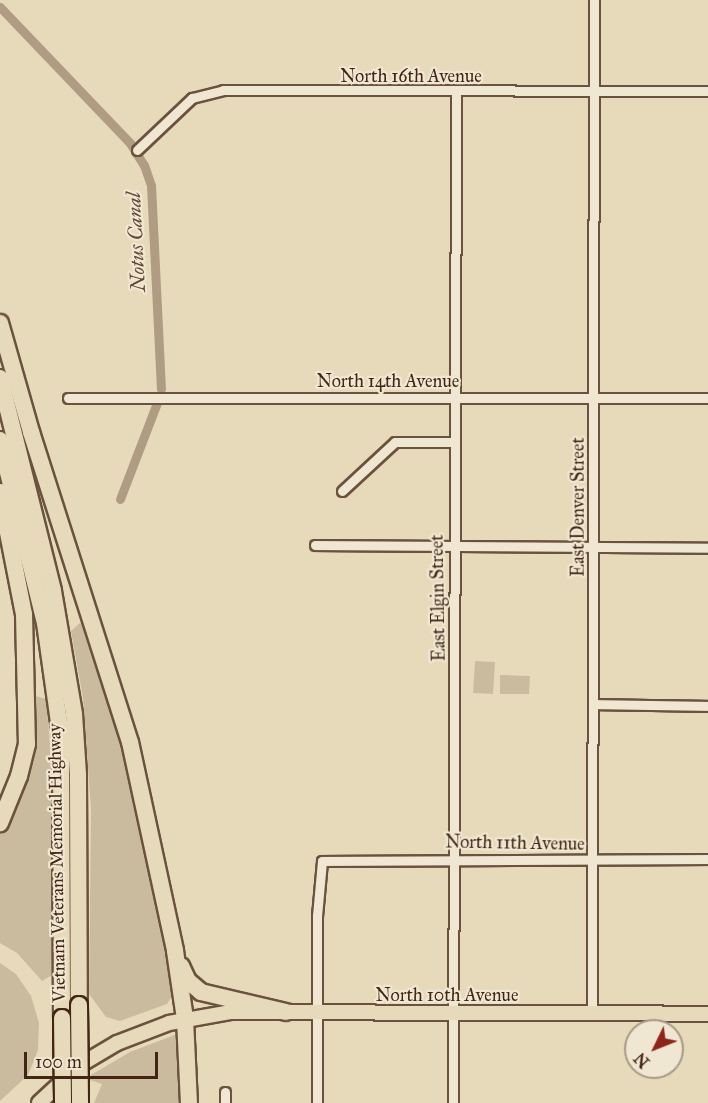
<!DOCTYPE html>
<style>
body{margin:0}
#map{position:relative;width:708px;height:1103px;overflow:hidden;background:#e7daba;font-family:"IM FELL Great Primer",serif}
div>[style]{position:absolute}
.green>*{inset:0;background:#cbbb9e}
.canal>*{height:9px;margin:-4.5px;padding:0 4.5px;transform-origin:4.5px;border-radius:4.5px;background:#af9c82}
.roads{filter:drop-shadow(2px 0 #6b523e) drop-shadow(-2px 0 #6b523e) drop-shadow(0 2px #6b523e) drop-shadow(0 -2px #6b523e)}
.minor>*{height:9px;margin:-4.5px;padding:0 4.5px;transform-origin:4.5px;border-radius:4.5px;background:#efe7d2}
.primary>*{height:14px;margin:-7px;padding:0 7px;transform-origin:7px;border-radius:7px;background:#e7daba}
.motorway>*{height:16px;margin:-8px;padding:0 8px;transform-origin:8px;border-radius:8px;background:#e7daba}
.bridges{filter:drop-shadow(2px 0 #422514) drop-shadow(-2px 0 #422514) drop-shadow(0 2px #422514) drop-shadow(0 -2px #422514)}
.motorway-bridge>*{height:16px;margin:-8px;padding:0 8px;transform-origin:8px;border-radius:8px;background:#e7daba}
span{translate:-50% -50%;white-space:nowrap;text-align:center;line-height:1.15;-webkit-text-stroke:4.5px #efe7d2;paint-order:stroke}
.street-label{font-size:18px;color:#422514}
.water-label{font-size:20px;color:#634935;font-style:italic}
.north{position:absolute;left:624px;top:1019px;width:60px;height:60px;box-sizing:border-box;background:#efe7d2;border:2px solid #aa9986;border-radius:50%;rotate:227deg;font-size:16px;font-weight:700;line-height:24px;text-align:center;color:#422514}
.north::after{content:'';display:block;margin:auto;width:21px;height:27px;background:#8f2418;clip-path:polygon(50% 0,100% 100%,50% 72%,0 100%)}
.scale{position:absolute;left:24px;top:1052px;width:134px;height:27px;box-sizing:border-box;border:3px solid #422514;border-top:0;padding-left:8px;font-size:18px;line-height:21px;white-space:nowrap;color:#422514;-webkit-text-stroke:4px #efe7d2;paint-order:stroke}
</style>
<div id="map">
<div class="green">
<div style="clip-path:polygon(80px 623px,89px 627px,112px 698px,172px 971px,173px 994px,167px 1004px,120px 1021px,106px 1017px,89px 994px,91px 809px,83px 698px,71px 631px)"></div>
<div style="clip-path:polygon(475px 661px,495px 662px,493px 694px,473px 693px)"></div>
<div style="clip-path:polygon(500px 675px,530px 676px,529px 694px,500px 694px)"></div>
<div style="clip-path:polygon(32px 695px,46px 699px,52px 765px,54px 974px,42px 981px,17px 953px,0 943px,0 800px,16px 762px)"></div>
<div style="clip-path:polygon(0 963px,16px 974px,31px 996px,39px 1023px,38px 1050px,28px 1075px,0 1101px)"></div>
<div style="clip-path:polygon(177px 1034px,181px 1103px,94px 1103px,102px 1084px,90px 1080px,91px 1075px,130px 1052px)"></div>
</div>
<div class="canal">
<div style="left:0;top:7px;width:188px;rotate:46.3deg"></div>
<div style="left:130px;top:143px;width:26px;rotate:58deg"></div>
<div style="left:144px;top:165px;width:21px;rotate:71deg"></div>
<div style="left:151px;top:185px;width:204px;rotate:87.2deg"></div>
<div style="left:120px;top:499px;width:106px;rotate:-69deg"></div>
</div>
<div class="roads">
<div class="minor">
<div style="left:137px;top:150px;width:76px;rotate:-43.4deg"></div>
<div style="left:192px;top:98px;width:32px;rotate:-14deg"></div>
<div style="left:223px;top:90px;width:485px;rotate:0.1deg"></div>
<div style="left:68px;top:398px;width:640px"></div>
<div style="left:342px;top:491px;width:72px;rotate:-42.8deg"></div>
<div style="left:395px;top:442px;width:57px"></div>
<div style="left:315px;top:545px;width:393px;rotate:0.4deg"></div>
<div style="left:593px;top:704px;width:115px;rotate:1deg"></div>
<div style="left:592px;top:1014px;width:1014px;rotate:-89.89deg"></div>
<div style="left:225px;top:1103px;width:11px;rotate:-90deg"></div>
<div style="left:317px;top:1103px;width:187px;rotate:-90deg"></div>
<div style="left:317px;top:916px;width:55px;rotate:-84.8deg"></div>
<div style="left:322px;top:861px;width:386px;rotate:-0.3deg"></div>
<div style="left:453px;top:1103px;width:1010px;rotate:-89.83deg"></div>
</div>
<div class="primary">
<div style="left:39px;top:1103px;width:56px;rotate:-42.8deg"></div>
<div style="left:80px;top:1065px;width:43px;rotate:-30.7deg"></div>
<div style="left:117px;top:1043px;width:56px;rotate:-21deg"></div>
<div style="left:169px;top:1023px;width:62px;rotate:-10.2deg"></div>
<div style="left:230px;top:1012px;width:478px;rotate:0.2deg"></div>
</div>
<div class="motorway">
<div style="left:0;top:323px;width:113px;rotate:74.1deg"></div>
<div style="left:31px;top:432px;width:325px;rotate:72.3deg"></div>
<div style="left:130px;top:742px;width:214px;rotate:77.8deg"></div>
<div style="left:175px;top:951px;width:69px;rotate:81.6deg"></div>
<div style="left:185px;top:1019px;width:84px;rotate:87.3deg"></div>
<div style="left:0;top:378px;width:219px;rotate:76deg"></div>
<div style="left:53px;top:591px;width:125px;rotate:80.3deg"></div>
<div style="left:74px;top:714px;width:61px;rotate:86.2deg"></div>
<div style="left:78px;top:775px;width:230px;rotate:89.8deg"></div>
<div style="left:0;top:440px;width:188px;rotate:76.2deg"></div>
<div style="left:45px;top:623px;width:115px;rotate:82deg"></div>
<div style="left:61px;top:737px;width:281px;rotate:89.8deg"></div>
<div style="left:0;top:492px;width:124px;rotate:78.9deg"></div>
<div style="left:24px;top:614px;width:130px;rotate:88.7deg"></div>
<div style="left:27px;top:744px;width:33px;rotate:104deg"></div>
<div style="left:19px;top:776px;width:51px;rotate:112deg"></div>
<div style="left:181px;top:966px;width:17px;rotate:65deg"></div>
<div style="left:188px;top:981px;width:17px;rotate:40deg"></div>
<div style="left:201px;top:992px;width:87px;rotate:13.2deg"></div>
</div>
</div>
<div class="bridges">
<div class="motorway-bridge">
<div style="left:79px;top:1005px;width:98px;rotate:89.4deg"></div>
<div style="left:62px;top:1018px;width:85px;rotate:89.3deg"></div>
</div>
</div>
<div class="street-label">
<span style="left:411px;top:76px">North 16th Avenue</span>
<span style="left:388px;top:381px">North 14th Avenue</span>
<span style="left:578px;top:507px;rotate:-90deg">East Denver Street</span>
<span style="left:438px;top:598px;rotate:-91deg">East Elgin Street</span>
<span style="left:515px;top:843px;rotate:1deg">North 11th Avenue</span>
<span style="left:57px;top:863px;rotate:-91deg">Vietnam Veterans Memorial Highway</span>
<span style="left:447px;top:995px">North 10th Avenue</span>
</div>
<div class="water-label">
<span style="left:136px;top:242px;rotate:-93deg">Notus Canal</span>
</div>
<div class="north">N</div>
<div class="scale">100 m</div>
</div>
